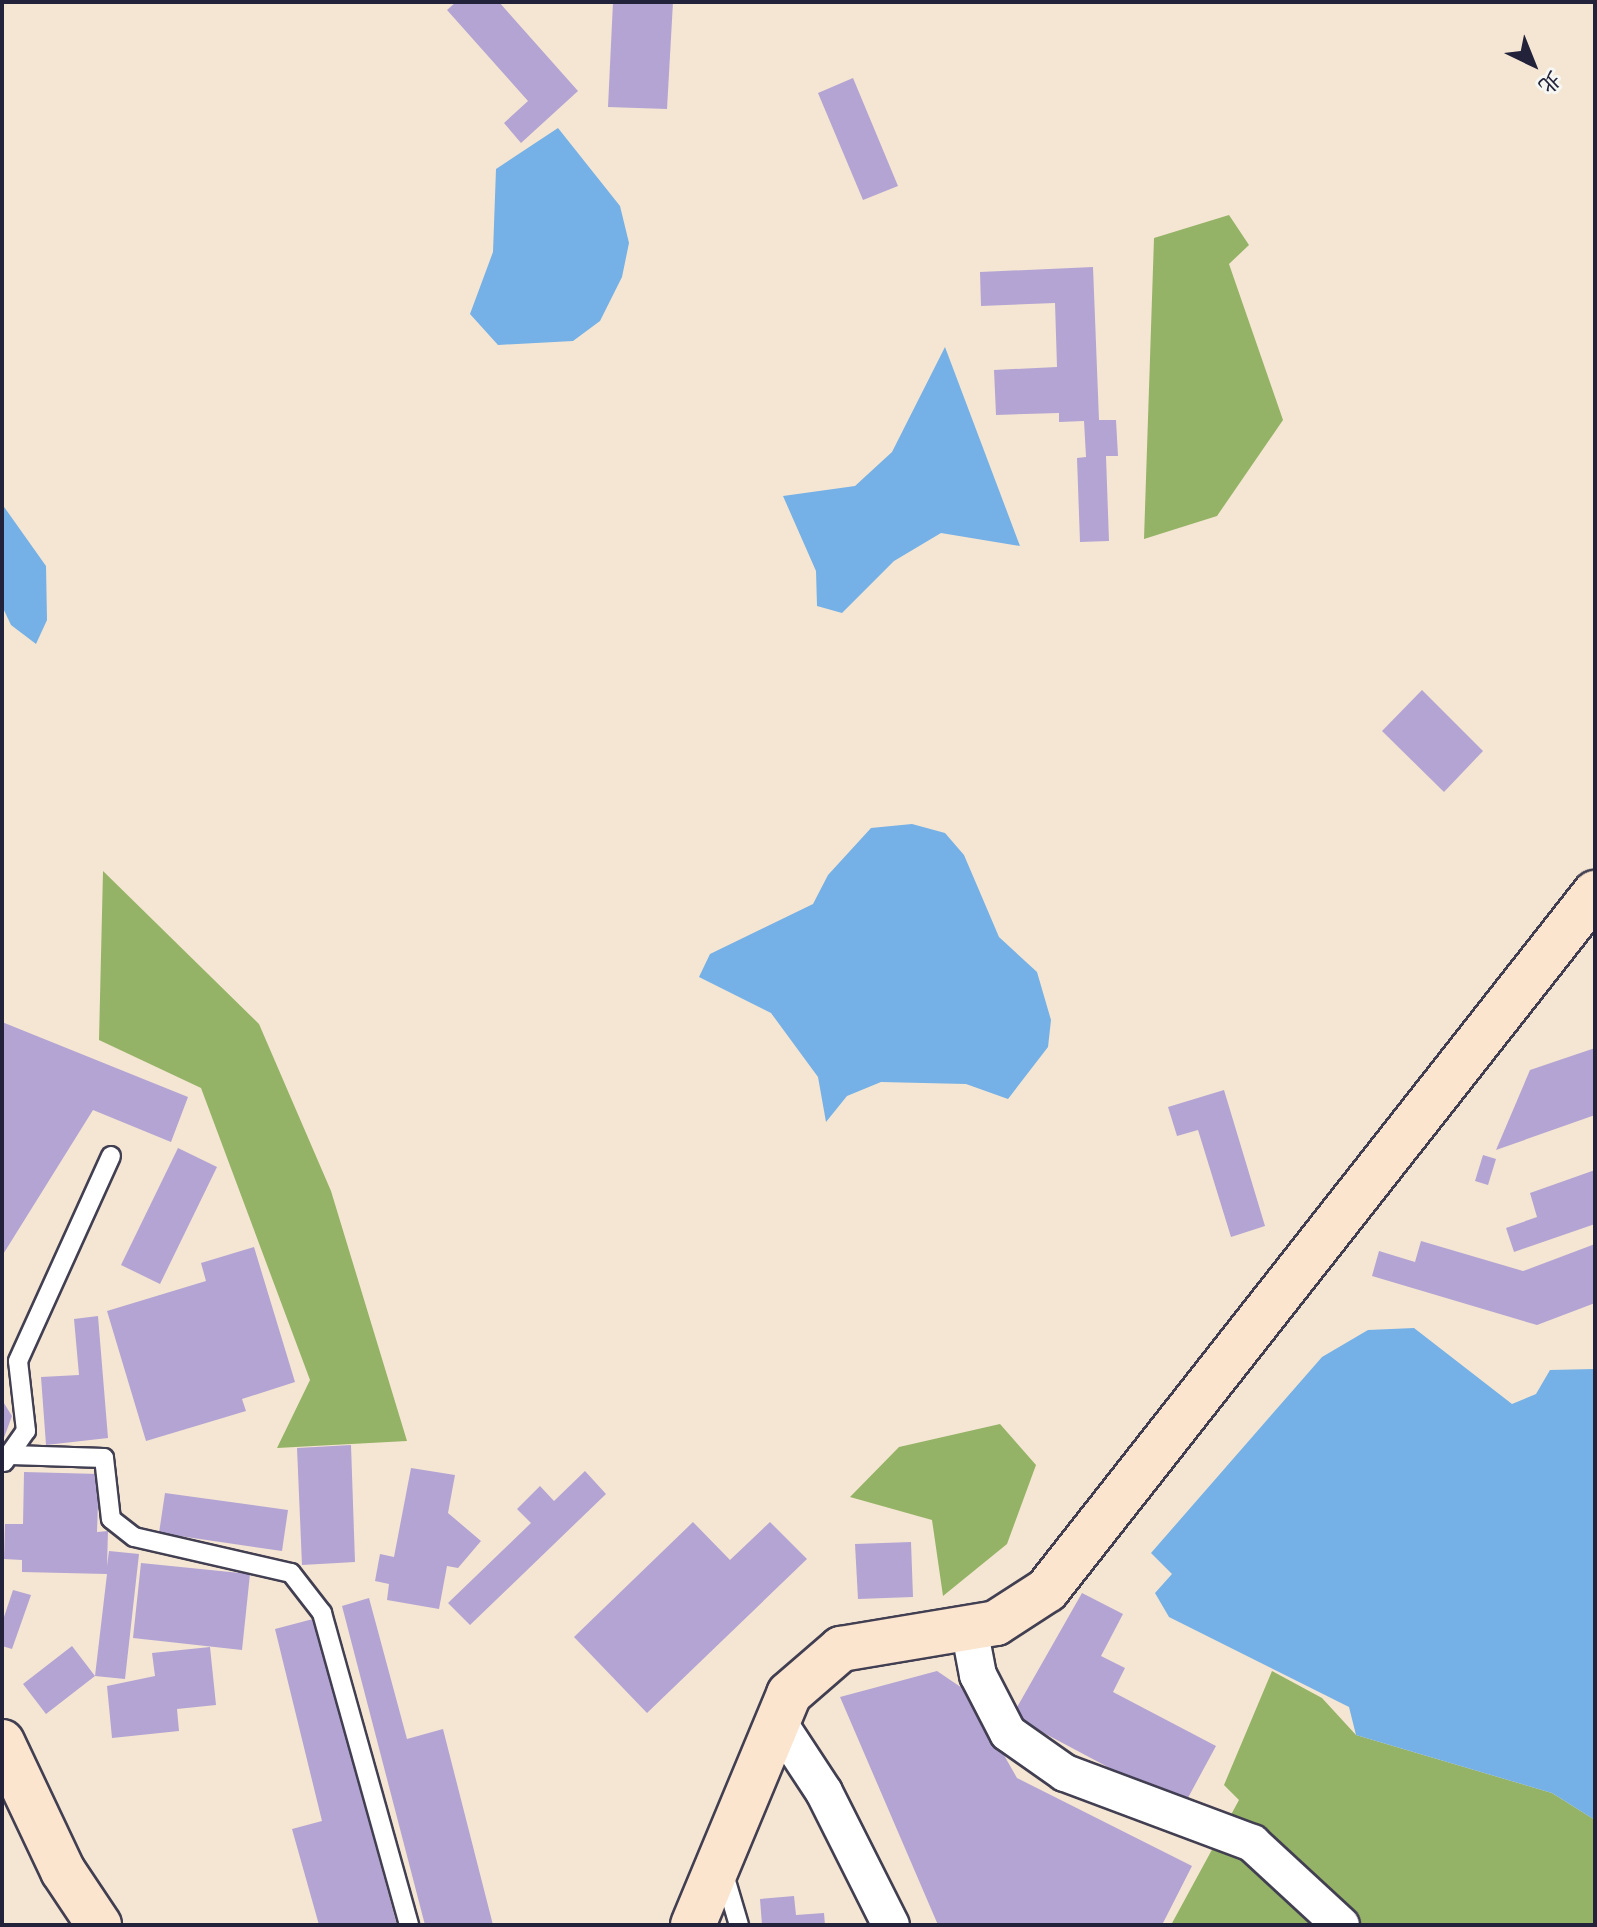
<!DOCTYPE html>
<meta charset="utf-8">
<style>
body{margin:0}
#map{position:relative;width:1597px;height:1927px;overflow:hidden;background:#f4e6d3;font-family:"Architects Daughter","LXGW WenKai TC",sans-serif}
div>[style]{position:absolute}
.forest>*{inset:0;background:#95b366}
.water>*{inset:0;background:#75b0e6}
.building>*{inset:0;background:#b4a4d3}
.roads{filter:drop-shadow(2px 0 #423f52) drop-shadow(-2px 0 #423f52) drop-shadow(0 2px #423f52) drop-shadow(0 -2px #423f52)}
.lane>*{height:18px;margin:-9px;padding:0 9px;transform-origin:9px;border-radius:9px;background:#fff}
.street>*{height:36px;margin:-18px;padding:0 18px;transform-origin:18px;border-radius:18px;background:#fff}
.secondary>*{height:44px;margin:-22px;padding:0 22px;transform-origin:22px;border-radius:22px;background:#fbe5cf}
span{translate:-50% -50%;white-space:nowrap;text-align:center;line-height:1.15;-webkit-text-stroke:6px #f6f6f2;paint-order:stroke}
.frame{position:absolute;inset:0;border:4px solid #22223b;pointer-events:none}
.north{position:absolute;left:1493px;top:24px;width:80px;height:80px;-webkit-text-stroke:6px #f6f6f2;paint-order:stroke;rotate:137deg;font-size:22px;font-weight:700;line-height:32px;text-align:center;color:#22223b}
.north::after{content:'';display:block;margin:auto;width:28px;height:36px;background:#22223b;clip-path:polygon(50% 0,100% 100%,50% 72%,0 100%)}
</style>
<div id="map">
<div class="forest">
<div style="clip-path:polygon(1229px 215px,1249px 245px,1229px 264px,1283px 420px,1217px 516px,1144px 539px,1154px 238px)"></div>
<div style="clip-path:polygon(103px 871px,259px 1024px,331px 1191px,407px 1441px,277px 1448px,310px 1380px,201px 1088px,99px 1040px)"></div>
<div style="clip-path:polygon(1000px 1424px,1036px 1465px,1007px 1544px,943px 1596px,932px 1520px,850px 1497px,899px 1447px)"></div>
<div style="clip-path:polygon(1272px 1671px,1322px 1698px,1356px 1735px,1552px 1793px,1595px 1820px,1595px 1925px,1171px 1925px,1239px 1800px,1224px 1785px)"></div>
</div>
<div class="water">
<div style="clip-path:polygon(558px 128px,620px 206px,629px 243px,622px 277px,600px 321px,573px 341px,498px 345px,470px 314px,493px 252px,496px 169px)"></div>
<div style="clip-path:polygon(945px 347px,1020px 546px,941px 533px,894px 561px,842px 613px,817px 606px,816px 571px,783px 496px,855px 486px,892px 452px)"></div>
<div style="clip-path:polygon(2px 504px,46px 566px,47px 620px,36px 644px,11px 625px,2px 606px)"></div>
<div style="clip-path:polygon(912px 824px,945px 833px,964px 855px,999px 937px,1037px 972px,1051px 1020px,1048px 1047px,1008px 1099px,966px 1084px,881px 1082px,847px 1096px,826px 1122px,818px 1077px,771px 1013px,699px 977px,710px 954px,813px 904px,828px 875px,871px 828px)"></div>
<div style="clip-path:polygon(1414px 1328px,1512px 1404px,1536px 1394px,1550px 1370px,1595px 1369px,1595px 1820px,1552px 1793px,1356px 1735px,1349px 1707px,1169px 1617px,1155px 1593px,1172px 1574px,1151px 1553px,1322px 1357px,1368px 1330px)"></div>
</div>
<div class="building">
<div style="clip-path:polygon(456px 2px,499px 2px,578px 91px,521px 143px,504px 123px,528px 101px,447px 10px)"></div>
<div style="clip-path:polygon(613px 2px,673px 2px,667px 109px,608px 107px)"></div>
<div style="clip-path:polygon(853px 78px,898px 186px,863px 200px,818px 93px)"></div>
<div style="clip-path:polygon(1093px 267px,1099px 420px,1116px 420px,1118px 456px,1106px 456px,1109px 541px,1080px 542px,1077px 458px,1086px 457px,1084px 421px,1059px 422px,1059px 413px,996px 415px,994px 370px,1057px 367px,1055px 303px,981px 306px,980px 272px)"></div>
<div style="clip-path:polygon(1422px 690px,1483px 751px,1444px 792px,1382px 731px)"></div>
<div style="clip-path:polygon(2px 1022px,188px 1097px,171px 1142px,93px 1110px,2px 1256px)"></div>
<div style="clip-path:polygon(1595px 1048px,1595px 1115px,1496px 1150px,1530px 1070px)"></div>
<div style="clip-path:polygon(1224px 1090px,1265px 1226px,1231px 1237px,1198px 1130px,1177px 1136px,1168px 1107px)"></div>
<div style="clip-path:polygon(178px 1148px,217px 1167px,160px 1284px,121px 1265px)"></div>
<div style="clip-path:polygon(1483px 1155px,1496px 1159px,1488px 1185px,1475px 1181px)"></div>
<div style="clip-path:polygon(1595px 1170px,1595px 1224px,1514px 1252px,1506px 1228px,1537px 1217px,1530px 1193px)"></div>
<div style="clip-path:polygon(1421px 1241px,1523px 1271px,1595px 1244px,1595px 1303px,1537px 1325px,1372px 1276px,1379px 1251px,1415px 1262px)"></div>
<div style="clip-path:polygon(254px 1247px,295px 1382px,242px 1399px,246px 1411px,146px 1441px,107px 1311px,206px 1281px,201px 1263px)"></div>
<div style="clip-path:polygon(98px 1316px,108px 1438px,46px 1445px,41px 1377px,79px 1375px,74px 1319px)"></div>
<div style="clip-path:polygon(2px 1400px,12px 1416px,2px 1443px)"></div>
<div style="clip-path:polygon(351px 1445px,355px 1562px,302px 1565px,297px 1448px)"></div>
<div style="clip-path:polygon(411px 1468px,455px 1475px,448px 1513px,481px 1541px,458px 1568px,447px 1566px,439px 1609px,387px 1600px,389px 1584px,375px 1581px,380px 1554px,394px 1557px)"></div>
<div style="clip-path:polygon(585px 1471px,606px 1494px,470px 1625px,448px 1603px,531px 1523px,517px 1509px,540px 1486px,554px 1501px)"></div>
<div style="clip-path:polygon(24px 1472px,99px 1474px,97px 1532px,108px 1531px,107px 1566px,109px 1551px,139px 1554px,125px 1679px,95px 1676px,46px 1714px,23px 1684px,72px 1646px,95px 1676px,107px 1574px,22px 1572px,22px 1560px,4px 1559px,5px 1524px,23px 1524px)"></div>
<div style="clip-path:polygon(165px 1493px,288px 1510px,282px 1551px,159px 1533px)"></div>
<div style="clip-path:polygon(693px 1522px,730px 1560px,770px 1522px,807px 1559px,647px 1713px,574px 1637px)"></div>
<div style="clip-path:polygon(911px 1542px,913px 1597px,858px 1599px,855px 1544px)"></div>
<div style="clip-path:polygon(141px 1563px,250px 1574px,242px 1650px,133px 1638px)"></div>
<div style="clip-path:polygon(13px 1590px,31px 1595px,12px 1649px,2px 1646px,2px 1623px)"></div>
<div style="clip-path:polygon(1082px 1593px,1123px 1614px,1101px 1656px,1125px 1668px,1113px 1692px,1216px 1746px,1183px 1807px,1012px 1716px)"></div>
<div style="clip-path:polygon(369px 1598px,407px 1739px,443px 1729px,493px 1925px,425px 1925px,342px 1606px)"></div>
<div style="clip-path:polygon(313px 1619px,365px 1808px,397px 1925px,319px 1925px,292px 1829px,322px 1821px,275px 1629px)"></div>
<div style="clip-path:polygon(210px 1647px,216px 1705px,177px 1709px,179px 1731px,112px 1738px,107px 1686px,155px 1676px,152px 1653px)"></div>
<div style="clip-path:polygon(937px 1671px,968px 1692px,1017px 1778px,1192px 1866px,1162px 1925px,938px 1925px,840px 1697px)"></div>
<div style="clip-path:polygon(794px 1896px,796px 1915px,824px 1913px,825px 1925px,762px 1925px,760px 1899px)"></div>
</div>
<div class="roads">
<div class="lane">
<div style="left:11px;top:1455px;width:93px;rotate:1.8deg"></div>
<div style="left:104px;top:1458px;width:61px;rotate:83.5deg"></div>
<div style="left:111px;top:1519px;width:29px;rotate:38deg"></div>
<div style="left:134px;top:1537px;width:161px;rotate:12.9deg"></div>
<div style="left:291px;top:1573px;width:51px;rotate:52.2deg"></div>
<div style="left:322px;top:1613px;width:324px;rotate:74.4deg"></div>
<div style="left:4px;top:1462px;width:38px;rotate:-55deg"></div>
<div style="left:26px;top:1431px;width:70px;rotate:-96.5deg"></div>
<div style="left:18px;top:1361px;width:225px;rotate:-65.6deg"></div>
<div style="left:723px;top:1871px;width:56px;rotate:73.5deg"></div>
</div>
<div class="street">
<div style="left:969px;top:1628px;width:48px;rotate:79.2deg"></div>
<div style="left:978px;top:1675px;width:65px;rotate:62.7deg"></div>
<div style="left:1008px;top:1733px;width:70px;rotate:35.1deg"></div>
<div style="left:1065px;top:1773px;width:200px;rotate:20.5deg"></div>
<div style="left:1252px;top:1843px;width:121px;rotate:42.7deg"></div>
<div style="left:778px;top:1722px;width:84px;rotate:56.7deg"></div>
<div style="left:824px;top:1792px;width:149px;rotate:63.3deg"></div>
</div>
<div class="secondary">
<div style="left:2px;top:1742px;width:143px;rotate:64.7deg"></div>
<div style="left:63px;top:1871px;width:65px;rotate:56.3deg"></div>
<div style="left:693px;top:1925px;width:250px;rotate:-67.4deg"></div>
<div style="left:789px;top:1694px;width:69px;rotate:-40.9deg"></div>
<div style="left:841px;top:1649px;width:157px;rotate:-9.5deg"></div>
<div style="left:996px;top:1623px;width:61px;rotate:-32.9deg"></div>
<div style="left:1047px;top:1590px;width:887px;rotate:-51.82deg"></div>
</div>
</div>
<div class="frame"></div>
<div class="north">北</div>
</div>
